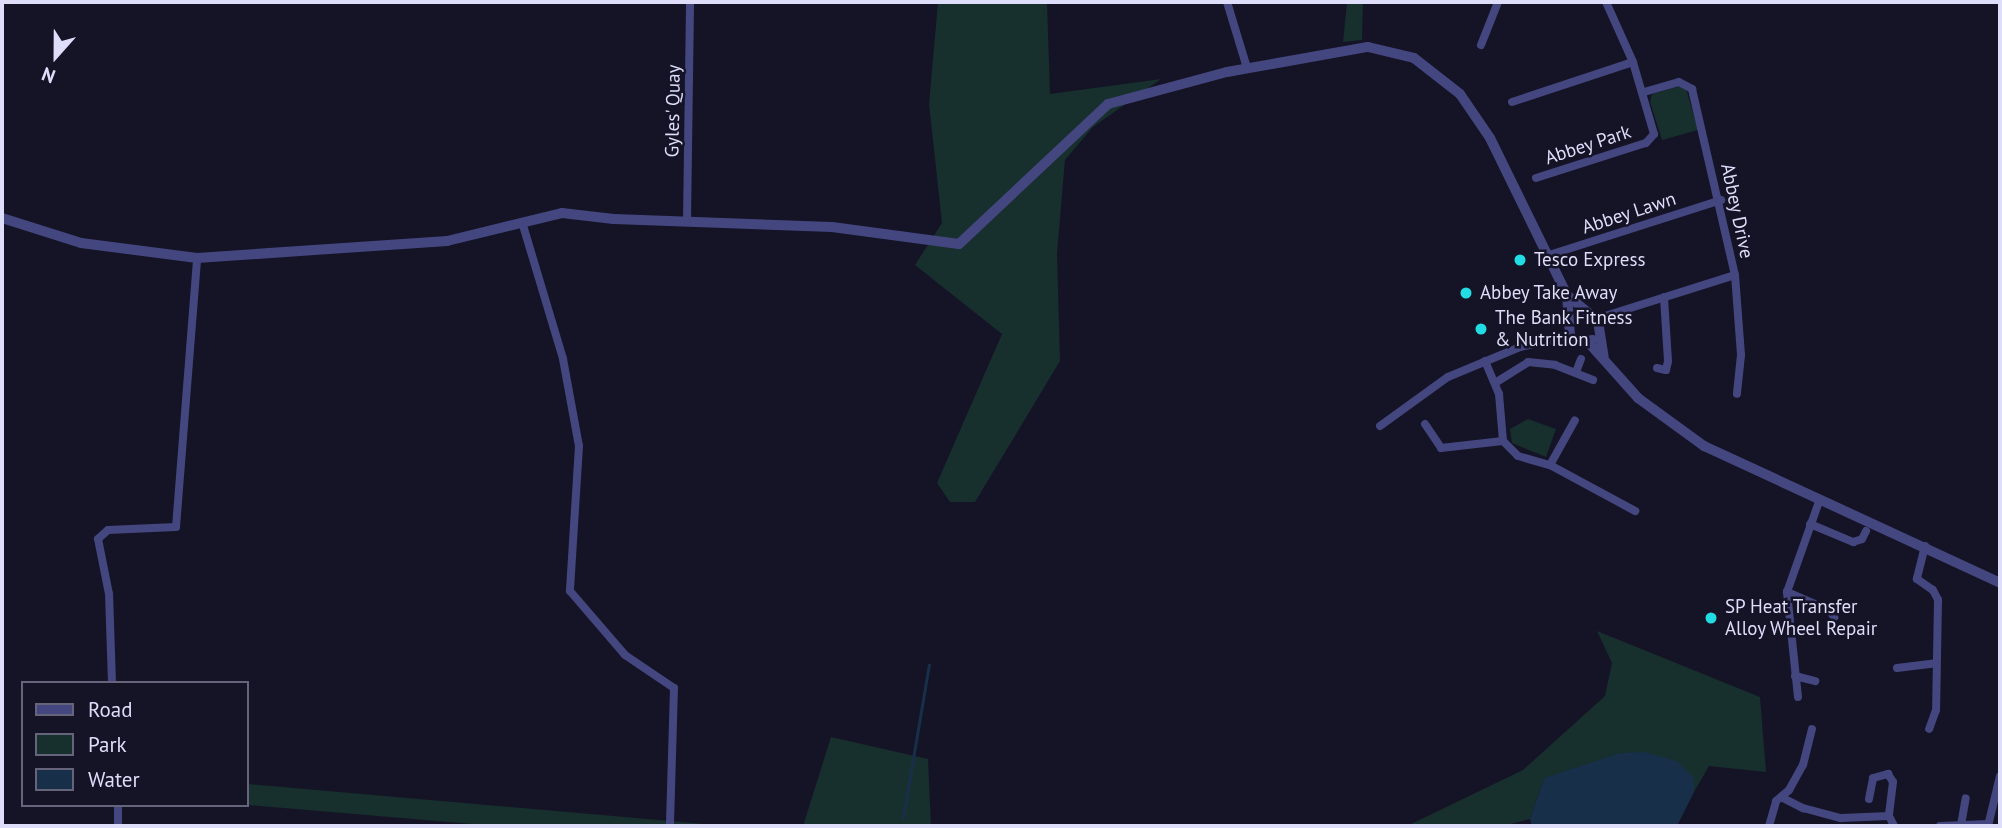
<!DOCTYPE html>
<style>
body{margin:0}
#map{position:relative;width:2002px;height:828px;overflow:hidden;background:#151326;font-family:"PT Sans",sans-serif}
div>[style]{position:absolute}
.green>*{inset:0;background:#172f2d}
.water>*{inset:0;background:#182f4a}
.stream>*{height:2.5px;margin:-1.25px;padding:0 1.25px;transform-origin:1.25px;border-radius:1.25px;background:#182f4a}
.minor>*{height:8px;margin:-4px;padding:0 4px;transform-origin:4px;border-radius:4px;background:#44467f}
.tertiary>*{height:10px;margin:-5px;padding:0 5px;transform-origin:5px;border-radius:5px;background:#44467f}
.dots>*{width:19px;height:19px;translate:-50% -50%;box-sizing:border-box;border:4px solid #151326;border-radius:50%}
span{translate:-50% -50%;white-space:nowrap;text-align:center;line-height:1.15;-webkit-text-stroke:5px #151326;paint-order:stroke}
.street-label{font-size:19px;color:#deddfa}
.poi-label{font-size:19px;color:#deddfa}
.left{translate:0 -50%;text-align:left}
.frame{position:absolute;inset:0;border:4px solid #deddfa;pointer-events:none}
.legend{position:absolute;left:21px;top:681px;width:228px;height:126px;box-sizing:border-box;background:#151326;border:2px solid #65647b;margin:0;padding:9px 12px;list-style:none;font-size:21px;color:#deddfa}
.legend li{display:flex;align-items:center;gap:14px;height:35px}
.legend b{width:35px;border:2px solid #65647b}
.north{position:absolute;left:21px;top:21px;width:70px;height:70px;-webkit-text-stroke:5px #151326;paint-order:stroke;rotate:201deg;font-size:19px;font-weight:700;line-height:28px;text-align:center;color:#deddfa}
.north::after{content:'';display:block;margin:auto;width:24px;height:32px;background:#deddfa;clip-path:polygon(50% 0,100% 100%,50% 72%,0 100%)}
</style>
<div id="map">
<div class="green">
<div style="clip-path:polygon(938px 2px,1047px 2px,1050px 94px,1161px 79px,1093px 127px,1065px 160px,1057px 253px,1060px 361px,975px 502px,950px 502px,937px 483px,1002px 334px,915px 265px,942px 223px,929px 104px)"></div>
<div style="clip-path:polygon(1347px 2px,1363px 2px,1362px 40px,1343px 42px)"></div>
<div style="clip-path:polygon(1681px 86px,1686px 88px,1698px 130px,1662px 140px,1650px 102px,1652px 94px)"></div>
<div style="clip-path:polygon(1528px 419px,1556px 429px,1546px 457px,1512px 443px,1510px 429px)"></div>
<div style="clip-path:polygon(1597px 631px,1760px 697px,1766px 772px,1709px 766px,1694px 792px,1694px 778px,1544px 778px,1530px 819px,1504px 826px,1407px 826px,1523px 770px,1605px 696px,1612px 663px)"></div>
<div style="clip-path:polygon(831px 737px,928px 759px,931px 826px,803px 826px)"></div>
<div style="clip-path:polygon(247px 784px,727px 826px,496px 826px,247px 805px)"></div>
</div>
<div class="water">
<div style="clip-path:polygon(1644px 752px,1677px 761px,1694px 778px,1694px 792px,1677px 826px,1532px 826px,1530px 819px,1544px 778px,1621px 753px)"></div>
</div>
<div class="stream">
<div style="left:903px;top:818px;width:155px;rotate:-80.4deg"></div>
</div>
<div class="minor">
<div style="left:1227px;top:2px;width:69px;rotate:73.1deg"></div>
<div style="left:1481px;top:45px;width:46px;rotate:-68.4deg"></div>
<div style="left:1644px;top:92px;width:36px;rotate:-16deg"></div>
<div style="left:1679px;top:82px;width:15px;rotate:28deg"></div>
<div style="left:1692px;top:89px;width:191px;rotate:77deg"></div>
<div style="left:1735px;top:275px;width:80px;rotate:85.7deg"></div>
<div style="left:1741px;top:355px;width:39px;rotate:96deg"></div>
<div style="left:1512px;top:102px;width:127px;rotate:-18.3deg"></div>
<div style="left:1536px;top:178px;width:115px;rotate:-17.7deg"></div>
<div style="left:1646px;top:143px;width:12px;rotate:-48deg"></div>
<div style="left:1654px;top:134px;width:75px;rotate:-106.3deg"></div>
<div style="left:1633px;top:62px;width:66px;rotate:-114.2deg"></div>
<div style="left:687px;top:220px;width:218px;rotate:-89.2deg"></div>
<div style="left:522px;top:222px;width:143px;rotate:73.3deg"></div>
<div style="left:563px;top:359px;width:88px;rotate:79.6deg"></div>
<div style="left:579px;top:446px;width:145px;rotate:93.6deg"></div>
<div style="left:570px;top:591px;width:84px;rotate:49.3deg"></div>
<div style="left:625px;top:655px;width:59px;rotate:34deg"></div>
<div style="left:674px;top:688px;width:138px;rotate:91.7deg"></div>
<div style="left:1546px;top:256px;width:184px;rotate:-17.7deg"></div>
<div style="left:1605px;top:316px;width:136px;rotate:-17.5deg"></div>
<div style="left:1485px;top:361px;width:36px;rotate:67deg"></div>
<div style="left:1499px;top:394px;width:47px;rotate:85.1deg"></div>
<div style="left:1657px;top:368px;width:9px;rotate:13deg"></div>
<div style="left:1666px;top:370px;width:9px;rotate:-77deg"></div>
<div style="left:1668px;top:361px;width:64px;rotate:-93.6deg"></div>
<div style="left:1576px;top:372px;width:14px;rotate:-69deg"></div>
<div style="left:1495px;top:383px;width:39px;rotate:-32deg"></div>
<div style="left:1528px;top:362px;width:27px;rotate:6deg"></div>
<div style="left:1555px;top:365px;width:41px;rotate:21.5deg"></div>
<div style="left:1425px;top:424px;width:29px;rotate:56deg"></div>
<div style="left:1441px;top:448px;width:62px;rotate:-6.4deg"></div>
<div style="left:1380px;top:426px;width:84px;rotate:-35.8deg"></div>
<div style="left:1448px;top:377px;width:78px;rotate:-22.6deg"></div>
<div style="left:1520px;top:347px;width:51px;rotate:-12.4deg"></div>
<div style="left:1503px;top:441px;width:21px;rotate:45deg"></div>
<div style="left:1518px;top:456px;width:33px;rotate:16deg"></div>
<div style="left:1550px;top:465px;width:51px;rotate:-60.9deg"></div>
<div style="left:1550px;top:465px;width:97px;rotate:28.4deg"></div>
<div style="left:1810px;top:524px;width:47px;rotate:22.7deg"></div>
<div style="left:1853px;top:542px;width:9px;rotate:-18deg"></div>
<div style="left:1862px;top:539px;width:9px;rotate:-63deg"></div>
<div style="left:1925px;top:546px;width:34px;rotate:104deg"></div>
<div style="left:1917px;top:579px;width:19px;rotate:35deg"></div>
<div style="left:1933px;top:590px;width:11px;rotate:63deg"></div>
<div style="left:1938px;top:600px;width:110px;rotate:91deg"></div>
<div style="left:1936px;top:710px;width:20px;rotate:110deg"></div>
<div style="left:1787px;top:592px;width:46px;rotate:23.2deg"></div>
<div style="left:1829px;top:610px;width:9px;rotate:54deg"></div>
<div style="left:1897px;top:668px;width:39px;rotate:-7deg"></div>
<div style="left:1795px;top:676px;width:21px;rotate:14deg"></div>
<div style="left:112px;top:683px;width:89px;rotate:-91.9deg"></div>
<div style="left:109px;top:594px;width:56px;rotate:-101.3deg"></div>
<div style="left:98px;top:539px;width:13px;rotate:-42deg"></div>
<div style="left:108px;top:530px;width:68px;rotate:-2.5deg"></div>
<div style="left:176px;top:527px;width:270px;rotate:-85.5deg"></div>
<div style="left:1798px;top:697px;width:106px;rotate:-96deg"></div>
<div style="left:1787px;top:592px;width:99px;rotate:-70.5deg"></div>
<div style="left:1781px;top:797px;width:25px;rotate:27deg"></div>
<div style="left:1803px;top:808px;width:39px;rotate:15deg"></div>
<div style="left:1841px;top:818px;width:48px;rotate:-2.4deg"></div>
<div style="left:1889px;top:816px;width:11px;rotate:63deg"></div>
<div style="left:1869px;top:799px;width:21px;rotate:-79deg"></div>
<div style="left:1873px;top:778px;width:16px;rotate:-15deg"></div>
<div style="left:1888px;top:774px;width:9px;rotate:58deg"></div>
<div style="left:1893px;top:782px;width:34px;rotate:97deg"></div>
<div style="left:1961px;top:825px;width:27px;rotate:-80deg"></div>
<div style="left:118px;top:826px;width:21px;rotate:-90deg"></div>
<div style="left:1769px;top:826px;width:26px;rotate:-74deg"></div>
<div style="left:1776px;top:801px;width:17px;rotate:-40deg"></div>
<div style="left:1789px;top:790px;width:29px;rotate:-61deg"></div>
<div style="left:1803px;top:765px;width:37px;rotate:-76deg"></div>
<div style="left:1940px;top:826px;width:48px;rotate:-2.4deg"></div>
<div style="left:1988px;top:826px;width:51px;rotate:-76.5deg"></div>
</div>
<div class="tertiary">
<div style="left:2px;top:218px;width:83px;rotate:17.6deg"></div>
<div style="left:81px;top:243px;width:117px;rotate:7.4deg"></div>
<div style="left:197px;top:258px;width:251px;rotate:-3.9deg"></div>
<div style="left:447px;top:241px;width:118px;rotate:-13.7deg"></div>
<div style="left:562px;top:213px;width:52px;rotate:6.6deg"></div>
<div style="left:614px;top:219px;width:218px;rotate:2.1deg"></div>
<div style="left:832px;top:227px;width:128px;rotate:7.6deg"></div>
<div style="left:959px;top:244px;width:204px;rotate:-43.2deg"></div>
<div style="left:1108px;top:104px;width:123px;rotate:-15.1deg"></div>
<div style="left:1227px;top:72px;width:143px;rotate:-10.1deg"></div>
<div style="left:1368px;top:47px;width:47px;rotate:13.4deg"></div>
<div style="left:1414px;top:58px;width:58px;rotate:38deg"></div>
<div style="left:1460px;top:94px;width:53px;rotate:55.7deg"></div>
<div style="left:1490px;top:138px;width:175px;rotate:63.9deg"></div>
<div style="left:1567px;top:295px;width:40px;rotate:40deg"></div>
<div style="left:1598px;top:321px;width:36px;rotate:81deg"></div>
<div style="left:1567px;top:295px;width:41px;rotate:85.8deg"></div>
<div style="left:1570px;top:336px;width:10px;rotate:37deg"></div>
<div style="left:1578px;top:342px;width:15px;rotate:-8deg"></div>
<div style="left:1588px;top:342px;width:75px;rotate:48.2deg"></div>
<div style="left:1638px;top:398px;width:82px;rotate:36deg"></div>
<div style="left:1704px;top:446px;width:326px;rotate:24.8deg"></div>
</div>
<div class="dots">
<div style="left:1520px;top:260px;background:#21dce2"></div>
<div style="left:1466px;top:293px;background:#21dce2"></div>
<div style="left:1481px;top:329px;background:#21dce2"></div>
<div style="left:1711px;top:618px;background:#21dce2"></div>
</div>
<div class="street-label">
<span style="left:673px;top:111px;rotate:-89deg">Gyles' Quay</span>
<span style="left:1588px;top:145px;rotate:-18deg">Abbey Park</span>
<span style="left:1737px;top:211px;rotate:78deg">Abbey Drive</span>
<span style="left:1629px;top:213px;rotate:-18deg">Abbey Lawn</span>
</div>
<div class="poi-label">
<span class="left" style="left:1534px;top:260px">Tesco Express</span>
<span class="left" style="left:1480px;top:293px">Abbey Take Away</span>
<span class="left" style="left:1495px;top:329px">The Bank Fitness<br>&amp; Nutrition</span>
<span class="left" style="left:1725px;top:618px">SP Heat Transfer<br>Alloy Wheel Repair</span>
</div>
<div class="frame"></div>
<ul class="legend">
<li><b style="height:9px;background:#44467f"></b>Road</li>
<li><b style="height:19px;background:#172f2d"></b>Park</li>
<li><b style="height:19px;background:#182f4a"></b>Water</li>
</ul>
<div class="north">N</div>
</div>
